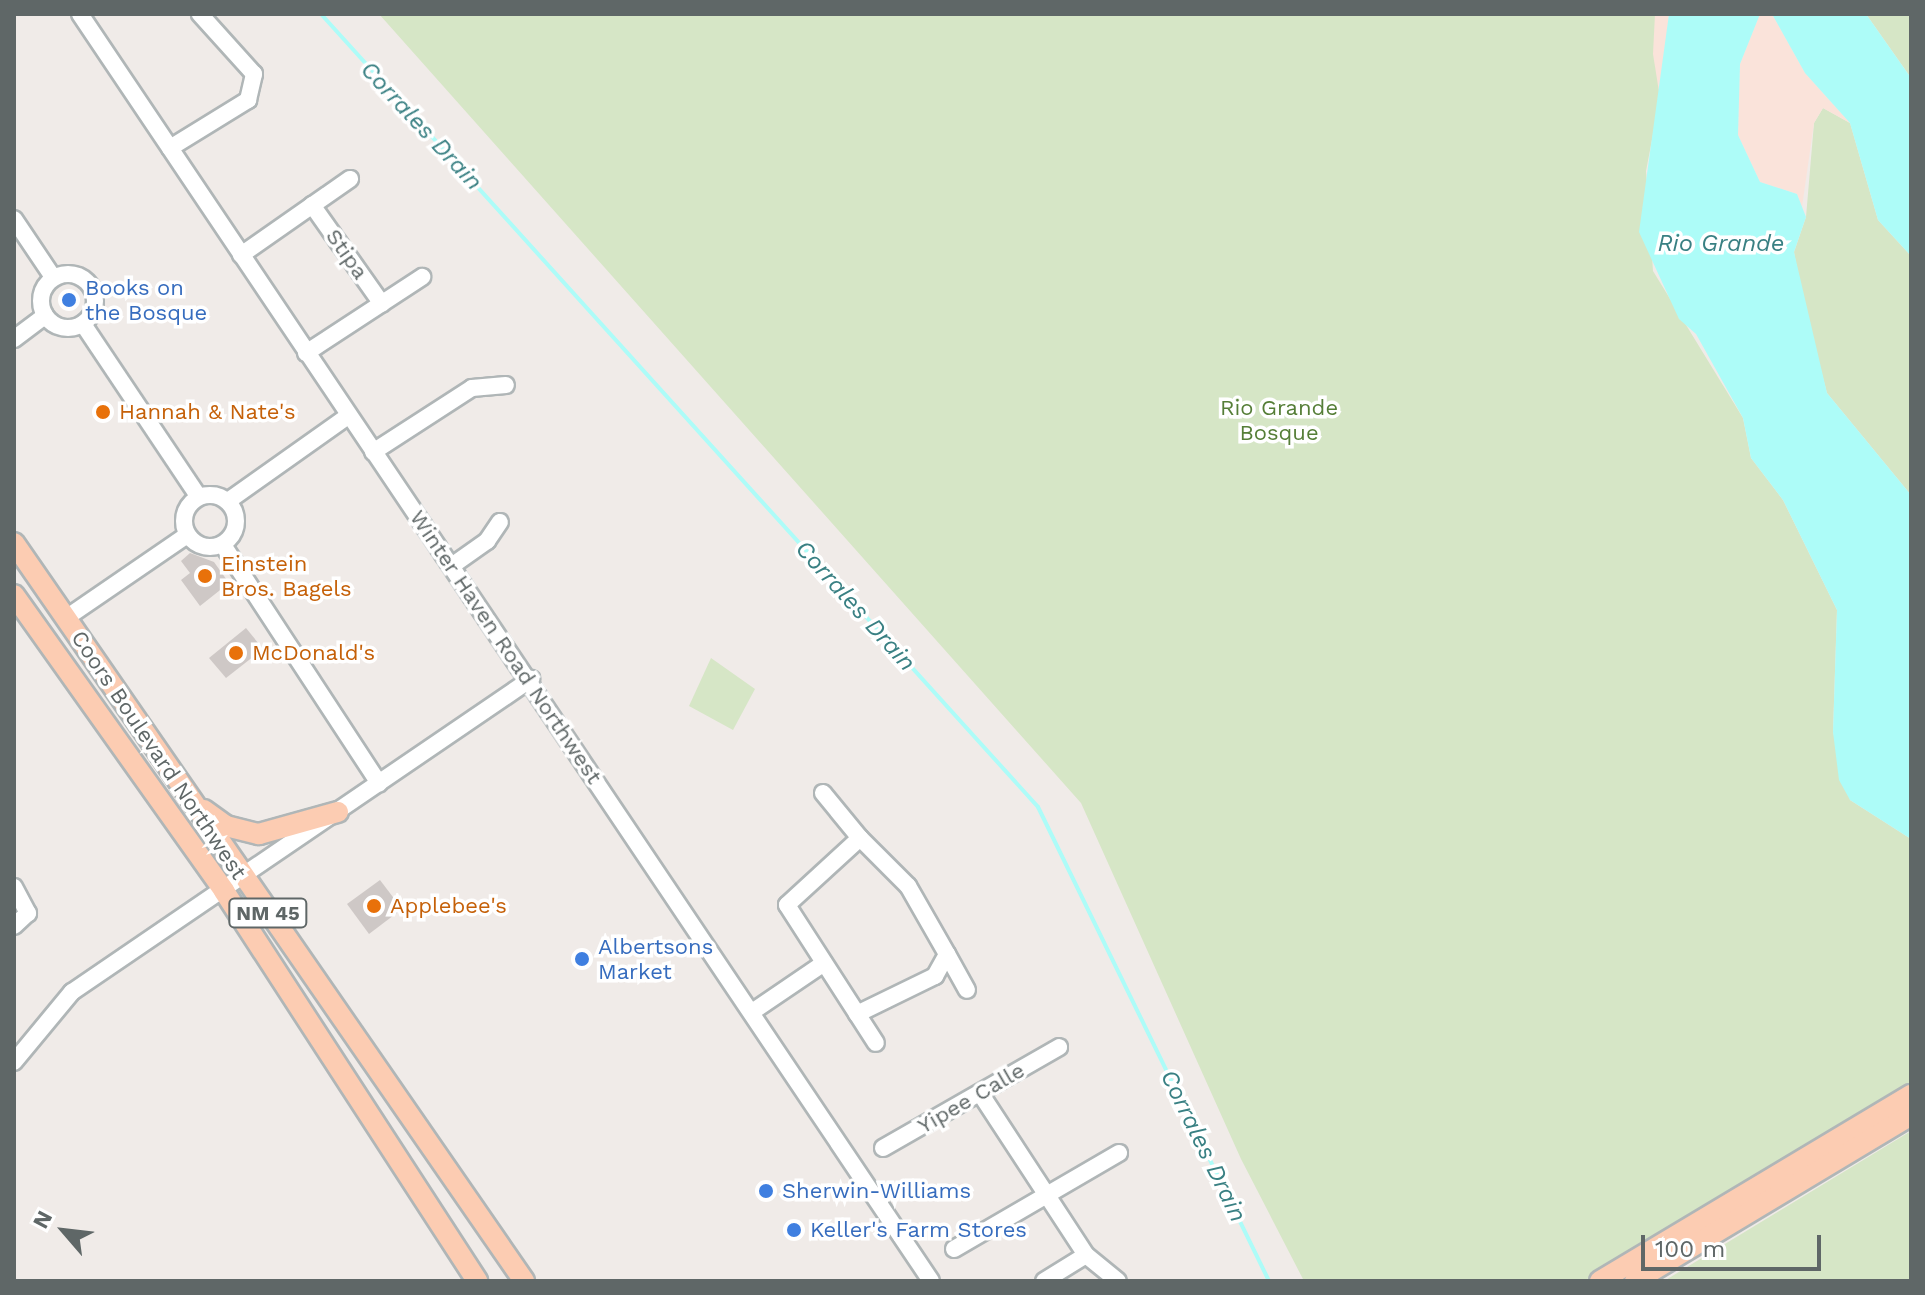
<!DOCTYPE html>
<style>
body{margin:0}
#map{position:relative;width:1925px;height:1295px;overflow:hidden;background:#f0ebe8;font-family:"Work Sans",sans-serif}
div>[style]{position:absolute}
.green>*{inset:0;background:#d6e6c6}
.sand>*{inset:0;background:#fae3da}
.water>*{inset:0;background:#adfcf8}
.stream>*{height:4px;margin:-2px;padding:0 2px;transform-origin:2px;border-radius:2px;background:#adfcf8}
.building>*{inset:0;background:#cec8c6}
.roads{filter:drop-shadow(2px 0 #b0b6b7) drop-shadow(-2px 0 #b0b6b7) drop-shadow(0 2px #b0b6b7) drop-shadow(0 -2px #b0b6b7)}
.minor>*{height:16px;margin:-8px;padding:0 8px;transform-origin:8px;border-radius:8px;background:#fff}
.minor>.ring{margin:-8px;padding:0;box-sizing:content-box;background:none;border:16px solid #fff;border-radius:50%}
.major>*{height:20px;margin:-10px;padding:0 10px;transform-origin:10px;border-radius:10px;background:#fcccb2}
.dots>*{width:22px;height:22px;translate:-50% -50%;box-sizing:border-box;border:4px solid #fff;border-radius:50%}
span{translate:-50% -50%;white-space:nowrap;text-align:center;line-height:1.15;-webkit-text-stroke:7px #fff;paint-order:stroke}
.shield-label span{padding:2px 6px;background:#fff;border:2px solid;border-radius:6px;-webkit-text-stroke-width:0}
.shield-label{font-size:20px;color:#5f6767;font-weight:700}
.street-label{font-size:22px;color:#5f6767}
.shop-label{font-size:22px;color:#366cbe}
.left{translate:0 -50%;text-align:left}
.park-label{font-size:22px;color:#557e37}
.food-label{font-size:22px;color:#c56008}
.water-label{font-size:24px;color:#398083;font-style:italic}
.frame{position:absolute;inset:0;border:16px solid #5f6767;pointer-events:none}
.north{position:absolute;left:24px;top:1191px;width:80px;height:80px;-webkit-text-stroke:6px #fff;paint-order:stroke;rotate:298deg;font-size:22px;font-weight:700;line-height:32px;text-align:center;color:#5f6767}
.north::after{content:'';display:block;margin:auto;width:28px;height:36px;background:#5f6767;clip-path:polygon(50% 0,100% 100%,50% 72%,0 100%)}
.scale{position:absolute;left:1641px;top:1235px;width:180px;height:36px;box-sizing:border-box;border:4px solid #5f6767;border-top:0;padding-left:10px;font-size:24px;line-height:28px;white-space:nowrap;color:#5f6767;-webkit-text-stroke:6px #fff;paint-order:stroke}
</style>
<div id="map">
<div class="green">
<div style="clip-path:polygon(379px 14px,1655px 14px,1660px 98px,1646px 171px,1653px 271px,1743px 418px,1751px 458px,1783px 500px,1837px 610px,1833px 732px,1850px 800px,1911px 839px,1911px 1083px,1584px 1281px,1304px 1281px,1241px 1159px,1081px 803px)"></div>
<div style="clip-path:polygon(1866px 14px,1911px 14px,1911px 78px)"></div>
<div style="clip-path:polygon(1823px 108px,1850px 123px,1878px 220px,1911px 256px,1911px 495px,1827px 393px,1803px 303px,1794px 252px,1806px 217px,1814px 123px)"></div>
<div style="clip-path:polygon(711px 658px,755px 689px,733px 730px,689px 706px)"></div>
<div style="clip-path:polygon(1911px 1131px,1911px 1281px,1664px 1281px)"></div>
</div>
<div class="sand">
<div style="clip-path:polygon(1655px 14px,1669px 14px,1660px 98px,1653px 54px)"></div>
<div style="clip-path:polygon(1760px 14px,1772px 14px,1805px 73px,1850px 123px,1823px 108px,1814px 123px,1802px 207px,1797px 194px,1760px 182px,1738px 135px,1740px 64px)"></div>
</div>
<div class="water">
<div style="clip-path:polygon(1669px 14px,1760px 14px,1740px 64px,1738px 135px,1760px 182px,1797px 194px,1806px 217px,1794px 252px,1827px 393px,1911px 495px,1911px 839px,1850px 800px,1839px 780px,1833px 732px,1837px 610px,1783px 500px,1751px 458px,1743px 418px,1696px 334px,1679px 319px,1639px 232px)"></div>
<div style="clip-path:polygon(1772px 14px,1866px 14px,1911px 78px,1911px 256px,1878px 220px,1850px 123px,1805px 73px)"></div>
</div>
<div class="stream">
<div style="left:321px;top:14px;width:1069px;rotate:47.88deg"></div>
<div style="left:1038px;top:807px;width:527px;rotate:64.02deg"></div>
</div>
<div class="building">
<div style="clip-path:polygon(190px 553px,214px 562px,229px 583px,200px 606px,181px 580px,190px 573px,181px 561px)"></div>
<div style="clip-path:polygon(246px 628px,263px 649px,226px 678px,209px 658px)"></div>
<div style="clip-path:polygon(380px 880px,402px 909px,369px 934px,347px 904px)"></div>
</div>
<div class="roads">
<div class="minor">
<div style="left:80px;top:14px;width:1526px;rotate:56.11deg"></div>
<div style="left:170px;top:148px;width:92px;rotate:-31.6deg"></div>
<div style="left:248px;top:100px;width:27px;rotate:-77deg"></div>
<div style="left:254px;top:74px;width:81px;rotate:-132deg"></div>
<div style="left:312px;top:205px;width:121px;rotate:54.7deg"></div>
<div style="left:14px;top:219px;width:70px;rotate:56.1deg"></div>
<div style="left:241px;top:255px;width:133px;rotate:-34.9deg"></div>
<div class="ring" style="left:41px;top:274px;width:38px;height:38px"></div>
<div style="left:83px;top:324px;width:208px;rotate:56.2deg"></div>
<div style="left:14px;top:339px;width:39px;rotate:-37deg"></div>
<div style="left:306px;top:353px;width:139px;rotate:-33.2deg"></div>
<div style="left:373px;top:452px;width:118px;rotate:-32.9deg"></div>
<div style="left:472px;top:388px;width:34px;rotate:-5deg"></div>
<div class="ring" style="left:184px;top:495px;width:36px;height:36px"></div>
<div style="left:228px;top:501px;width:147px;rotate:-35.3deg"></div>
<div style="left:223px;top:545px;width:285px;rotate:56.8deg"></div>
<div style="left:453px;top:565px;width:42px;rotate:-35.2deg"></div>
<div style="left:487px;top:541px;width:23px;rotate:-56deg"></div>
<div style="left:66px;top:618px;width:147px;rotate:-34.4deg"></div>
<div style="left:823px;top:793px;width:58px;rotate:50.6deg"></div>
<div style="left:14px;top:887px;width:30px;rotate:62deg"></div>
<div style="left:28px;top:913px;width:19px;rotate:137deg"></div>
<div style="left:947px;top:954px;width:41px;rotate:60.9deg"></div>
<div style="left:752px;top:1012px;width:87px;rotate:-34.2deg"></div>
<div style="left:857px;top:1014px;width:87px;rotate:-26deg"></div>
<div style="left:935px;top:976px;width:25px;rotate:-61deg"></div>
<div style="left:947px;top:954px;width:78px;rotate:-119.8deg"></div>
<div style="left:908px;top:886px;width:68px;rotate:-135deg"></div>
<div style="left:860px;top:838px;width:99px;rotate:137.5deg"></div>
<div style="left:787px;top:905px;width:164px;rotate:57.2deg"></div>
<div style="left:14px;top:1062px;width:91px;rotate:-50.4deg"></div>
<div style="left:72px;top:992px;width:556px;rotate:-34.29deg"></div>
<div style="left:980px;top:1093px;width:194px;rotate:56.8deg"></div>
<div style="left:1086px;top:1255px;width:41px;rotate:39.1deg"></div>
<div style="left:883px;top:1148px;width:203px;rotate:-29.8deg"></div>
<div style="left:954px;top:1249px;width:191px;rotate:-30.2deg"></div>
<div style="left:1044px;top:1281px;width:49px;rotate:-31.8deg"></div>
</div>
<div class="major">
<div style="left:14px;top:543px;width:897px;rotate:55.35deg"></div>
<div style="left:14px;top:595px;width:363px;rotate:54.6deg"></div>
<div style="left:224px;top:891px;width:465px;rotate:57deg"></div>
<div style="left:204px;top:810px;width:27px;rotate:36deg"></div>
<div style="left:226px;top:826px;width:34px;rotate:14deg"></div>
<div style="left:259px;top:834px;width:82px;rotate:-15.6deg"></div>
<div style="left:1600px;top:1281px;width:362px;rotate:-30.9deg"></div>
<div style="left:1635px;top:1281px;width:322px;rotate:-31deg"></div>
</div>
</div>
<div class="dots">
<div style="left:69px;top:300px;background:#3f7fe0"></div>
<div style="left:103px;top:412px;background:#e8710a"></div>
<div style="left:205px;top:576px;background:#e8710a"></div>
<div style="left:236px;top:653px;background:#e8710a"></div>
<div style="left:374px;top:906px;background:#e8710a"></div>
<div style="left:582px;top:959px;background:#3f7fe0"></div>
<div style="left:766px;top:1191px;background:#3f7fe0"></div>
<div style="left:794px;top:1230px;background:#3f7fe0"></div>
</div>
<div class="shield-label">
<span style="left:268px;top:913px">NM 45</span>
</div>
<div class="street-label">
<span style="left:347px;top:254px;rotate:55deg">Stipa</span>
<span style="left:506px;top:647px;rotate:56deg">Winter Haven Road Northwest</span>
<span style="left:159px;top:755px;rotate:56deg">Coors Boulevard Northwest</span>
<span style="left:971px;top:1098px;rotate:-30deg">Yipee Calle</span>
</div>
<div class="shop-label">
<span class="left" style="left:85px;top:300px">Books on<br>the Bosque</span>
<span class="left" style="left:598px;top:959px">Albertsons<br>Market</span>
<span class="left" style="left:782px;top:1191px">Sherwin-Williams</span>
<span class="left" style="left:810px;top:1230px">Keller's Farm Stores</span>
</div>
<div class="park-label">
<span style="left:1279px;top:420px">Rio Grande<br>Bosque</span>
</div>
<div class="food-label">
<span class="left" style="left:119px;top:412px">Hannah &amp; Nate's</span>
<span class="left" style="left:221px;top:576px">Einstein<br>Bros. Bagels</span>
<span class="left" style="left:252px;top:653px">McDonald's</span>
<span class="left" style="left:390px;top:906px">Applebee's</span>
</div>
<div class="water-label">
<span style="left:421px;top:126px;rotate:47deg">Corrales Drain</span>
<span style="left:1721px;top:244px">Rio Grande</span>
<span style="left:855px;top:606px;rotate:48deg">Corrales Drain</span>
<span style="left:1203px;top:1146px;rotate:64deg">Corrales Drain</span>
</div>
<div class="frame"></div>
<div class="north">N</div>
<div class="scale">100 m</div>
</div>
